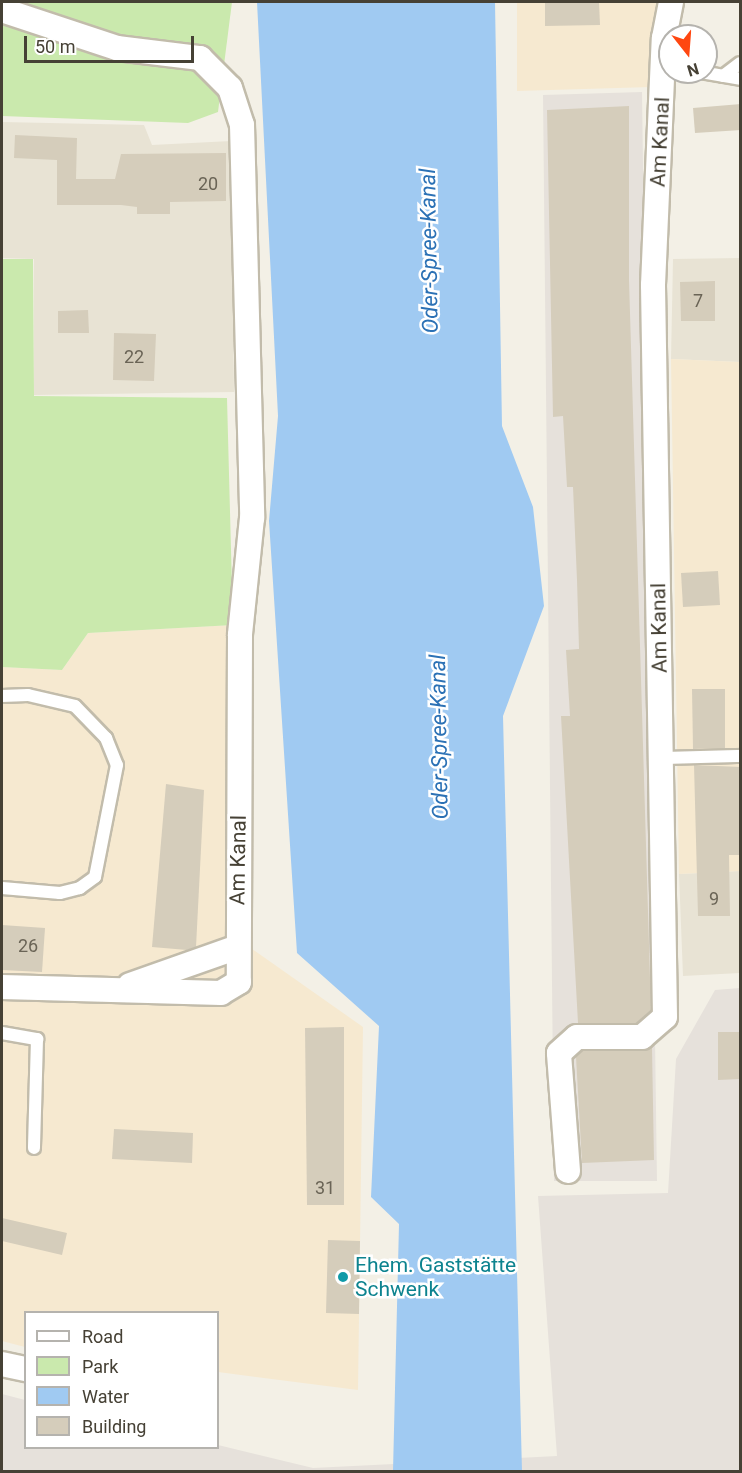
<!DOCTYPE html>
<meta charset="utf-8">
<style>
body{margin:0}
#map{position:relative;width:742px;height:1473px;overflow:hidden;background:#f3f0e6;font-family:Roboto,sans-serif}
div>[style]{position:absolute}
.residential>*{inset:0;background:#e8e3d4}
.commercial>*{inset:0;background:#f6e9d0}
.industrial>*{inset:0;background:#e6e1db}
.green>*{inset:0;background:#cae9ad}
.water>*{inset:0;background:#a0caf2}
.building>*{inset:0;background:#d5cdbb}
.roads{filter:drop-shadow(2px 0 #c2bcab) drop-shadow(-2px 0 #c2bcab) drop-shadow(0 2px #c2bcab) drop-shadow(0 -2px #c2bcab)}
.lane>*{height:12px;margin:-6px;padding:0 6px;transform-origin:6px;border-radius:6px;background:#fff}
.street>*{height:24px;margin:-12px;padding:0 12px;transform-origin:12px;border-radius:12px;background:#fff}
.dots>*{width:16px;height:16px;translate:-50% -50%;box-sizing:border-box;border:3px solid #fff;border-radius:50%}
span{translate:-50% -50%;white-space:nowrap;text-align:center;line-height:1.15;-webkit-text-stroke:5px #fff;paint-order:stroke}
.number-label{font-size:18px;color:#6a6456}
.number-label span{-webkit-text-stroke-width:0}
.street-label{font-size:21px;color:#464135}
.culture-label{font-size:21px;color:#0d838f}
.left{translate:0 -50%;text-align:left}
.water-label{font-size:22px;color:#2b71b5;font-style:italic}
.frame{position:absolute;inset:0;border:3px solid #464135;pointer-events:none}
.legend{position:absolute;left:24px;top:1311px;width:195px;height:138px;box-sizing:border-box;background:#fff;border:2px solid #b5b3ae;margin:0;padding:8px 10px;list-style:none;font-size:18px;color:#464135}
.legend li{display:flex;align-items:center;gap:12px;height:30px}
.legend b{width:30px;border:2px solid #b5b3ae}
.north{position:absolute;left:658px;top:24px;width:60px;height:60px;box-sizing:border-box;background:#fff;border:2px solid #b5b3ae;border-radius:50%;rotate:163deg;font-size:16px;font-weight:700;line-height:24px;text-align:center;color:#464135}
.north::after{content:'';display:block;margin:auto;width:21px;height:27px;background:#ff4711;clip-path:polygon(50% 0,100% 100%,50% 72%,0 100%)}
.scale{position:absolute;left:24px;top:36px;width:170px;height:27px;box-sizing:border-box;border:3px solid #464135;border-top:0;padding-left:8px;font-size:18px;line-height:21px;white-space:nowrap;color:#464135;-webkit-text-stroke:4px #fff;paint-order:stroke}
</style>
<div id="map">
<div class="residential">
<div style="clip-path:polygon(2px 122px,144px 125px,152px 145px,231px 141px,234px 392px,34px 395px,34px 259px,2px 258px)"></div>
<div style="clip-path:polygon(740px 258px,740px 362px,671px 359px,673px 259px)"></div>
<div style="clip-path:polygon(740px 871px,740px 973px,683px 976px,679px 874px)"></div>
</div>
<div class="commercial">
<div style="clip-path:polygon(517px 2px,662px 2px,651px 87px,517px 91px)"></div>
<div style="clip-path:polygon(671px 359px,740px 362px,740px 871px,679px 874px)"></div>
<div style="clip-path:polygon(233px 625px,228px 932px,363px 1027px,358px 1390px,218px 1372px,218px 1312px,26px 1312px,25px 1347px,2px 1341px,2px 667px,62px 670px,88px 633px)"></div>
</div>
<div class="industrial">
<div style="clip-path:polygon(642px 92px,657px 1181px,554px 1181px,543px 95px)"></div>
<div style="clip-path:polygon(740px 988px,740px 1471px,2px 1472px,2px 1394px,25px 1400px,26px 1448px,218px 1445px,313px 1468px,557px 1456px,538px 1196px,668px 1193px,676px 1059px,715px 990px)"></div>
</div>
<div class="green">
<div style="clip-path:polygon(2px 2px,232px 2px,218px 112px,188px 123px,2px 116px)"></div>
<div style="clip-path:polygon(2px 259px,33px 259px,34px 396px,227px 398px,233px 625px,88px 633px,62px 670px,2px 667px)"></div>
</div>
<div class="water">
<div style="clip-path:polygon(257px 2px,495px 2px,502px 426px,533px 507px,544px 606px,503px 716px,522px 1471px,393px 1471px,399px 1224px,371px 1197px,379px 1026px,297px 953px,269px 521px,278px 416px)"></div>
</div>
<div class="building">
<div style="clip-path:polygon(545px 2px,599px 2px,600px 25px,545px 26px)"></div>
<div style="clip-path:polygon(741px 104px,741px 130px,695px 133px,693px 108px)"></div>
<div style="clip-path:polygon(629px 106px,629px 280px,651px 1011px,637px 1023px,578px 1023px,561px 716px,570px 716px,566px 650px,579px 649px,577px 580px,573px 487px,567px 487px,563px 416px,553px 417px,547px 110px)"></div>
<div style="clip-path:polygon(15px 135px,77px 138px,76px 179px,115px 179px,121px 154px,226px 153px,226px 201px,170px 202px,170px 214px,137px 214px,137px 207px,121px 205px,57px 205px,57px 160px,14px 158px)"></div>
<div style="clip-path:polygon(715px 281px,715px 321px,681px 321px,680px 282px)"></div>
<div style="clip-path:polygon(88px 310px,89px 333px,58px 333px,58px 311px)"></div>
<div style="clip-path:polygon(114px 333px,156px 334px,154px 381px,113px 380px)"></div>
<div style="clip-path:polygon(718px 571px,720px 605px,683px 607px,681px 573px)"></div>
<div style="clip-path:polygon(692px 689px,725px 689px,725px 748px,693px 749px)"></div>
<div style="clip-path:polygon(694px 765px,741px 767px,741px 855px,729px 855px,730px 916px,698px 916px)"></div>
<div style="clip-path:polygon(166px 784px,204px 790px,196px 947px,187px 950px,152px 947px)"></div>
<div style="clip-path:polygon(2px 925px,45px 928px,42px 972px,2px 970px)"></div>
<div style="clip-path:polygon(344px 1027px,344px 1205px,307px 1205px,305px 1028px)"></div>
<div style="clip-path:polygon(718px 1032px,741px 1032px,741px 1079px,718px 1080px)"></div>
<div style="clip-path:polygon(652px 1048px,654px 1160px,582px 1163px,576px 1057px,582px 1051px)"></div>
<div style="clip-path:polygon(114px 1129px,193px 1133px,192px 1163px,112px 1159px)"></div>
<div style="clip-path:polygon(2px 1218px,67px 1233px,62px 1255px,2px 1241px)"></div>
<div style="clip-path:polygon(328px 1240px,360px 1241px,359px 1314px,326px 1313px)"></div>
</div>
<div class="roads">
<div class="lane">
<div style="left:701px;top:72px;width:40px;rotate:10deg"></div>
<div style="left:723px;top:76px;width:21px;rotate:-37deg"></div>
<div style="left:2px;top:696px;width:26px;rotate:-2deg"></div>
<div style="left:28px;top:695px;width:48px;rotate:13.2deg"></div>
<div style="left:75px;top:706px;width:45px;rotate:45.9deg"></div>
<div style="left:106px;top:738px;width:29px;rotate:68deg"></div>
<div style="left:117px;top:765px;width:114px;rotate:101.1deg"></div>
<div style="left:95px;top:877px;width:19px;rotate:144deg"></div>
<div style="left:80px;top:888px;width:21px;rotate:166deg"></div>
<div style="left:60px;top:893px;width:58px;rotate:-175.1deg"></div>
<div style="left:661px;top:758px;width:79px;rotate:-1.5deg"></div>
<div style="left:2px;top:1033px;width:36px;rotate:10deg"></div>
<div style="left:37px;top:1039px;width:109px;rotate:91.6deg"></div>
</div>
<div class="street">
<div style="left:2px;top:10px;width:121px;rotate:18.3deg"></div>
<div style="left:117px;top:48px;width:84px;rotate:6.9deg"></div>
<div style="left:200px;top:58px;width:42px;rotate:45deg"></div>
<div style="left:230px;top:88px;width:39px;rotate:72deg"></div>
<div style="left:242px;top:125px;width:393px;rotate:88.5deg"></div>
<div style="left:252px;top:518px;width:118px;rotate:95.9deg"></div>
<div style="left:240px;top:635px;width:347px;rotate:90.2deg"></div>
<div style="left:239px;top:982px;width:21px;rotate:149deg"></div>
<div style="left:221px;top:993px;width:219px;rotate:-178.4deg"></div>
<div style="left:130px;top:985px;width:114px;rotate:-19.4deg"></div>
<div style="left:568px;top:1171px;width:118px;rotate:-94.4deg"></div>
<div style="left:559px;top:1053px;width:24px;rotate:-42deg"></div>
<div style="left:577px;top:1037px;width:65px"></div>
<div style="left:642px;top:1037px;width:30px;rotate:-41deg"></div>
<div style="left:665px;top:1017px;width:732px;rotate:-90.94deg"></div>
<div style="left:653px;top:285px;width:247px;rotate:-87.5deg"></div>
<div style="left:664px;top:38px;width:37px;rotate:-79deg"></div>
<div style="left:2px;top:1364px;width:25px;rotate:12deg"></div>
</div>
</div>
<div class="dots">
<div style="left:343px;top:1277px;background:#0f9aa8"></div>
</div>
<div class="number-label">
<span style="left:208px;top:184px">20</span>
<span style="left:698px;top:301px">7</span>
<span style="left:134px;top:357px">22</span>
<span style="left:714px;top:899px">9</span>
<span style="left:28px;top:946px">26</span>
<span style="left:325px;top:1188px">31</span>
</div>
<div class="street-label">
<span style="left:660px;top:142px;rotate:-87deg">Am Kanal</span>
<span style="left:659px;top:628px;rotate:-91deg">Am Kanal</span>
<span style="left:238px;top:860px;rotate:-89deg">Am Kanal</span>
</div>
<div class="culture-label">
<span class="left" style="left:355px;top:1277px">Ehem. Gaststätte<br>Schwenk</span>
</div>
<div class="water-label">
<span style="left:429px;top:251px;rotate:-91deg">Oder-Spree-Kanal</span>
<span style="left:439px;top:737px;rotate:-91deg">Oder-Spree-Kanal</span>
</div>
<div class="frame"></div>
<ul class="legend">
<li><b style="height:8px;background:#fff"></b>Road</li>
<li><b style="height:16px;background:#cae9ad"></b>Park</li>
<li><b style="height:16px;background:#a0caf2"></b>Water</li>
<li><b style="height:16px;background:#d5cdbb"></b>Building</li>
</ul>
<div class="north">N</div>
<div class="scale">50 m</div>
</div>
